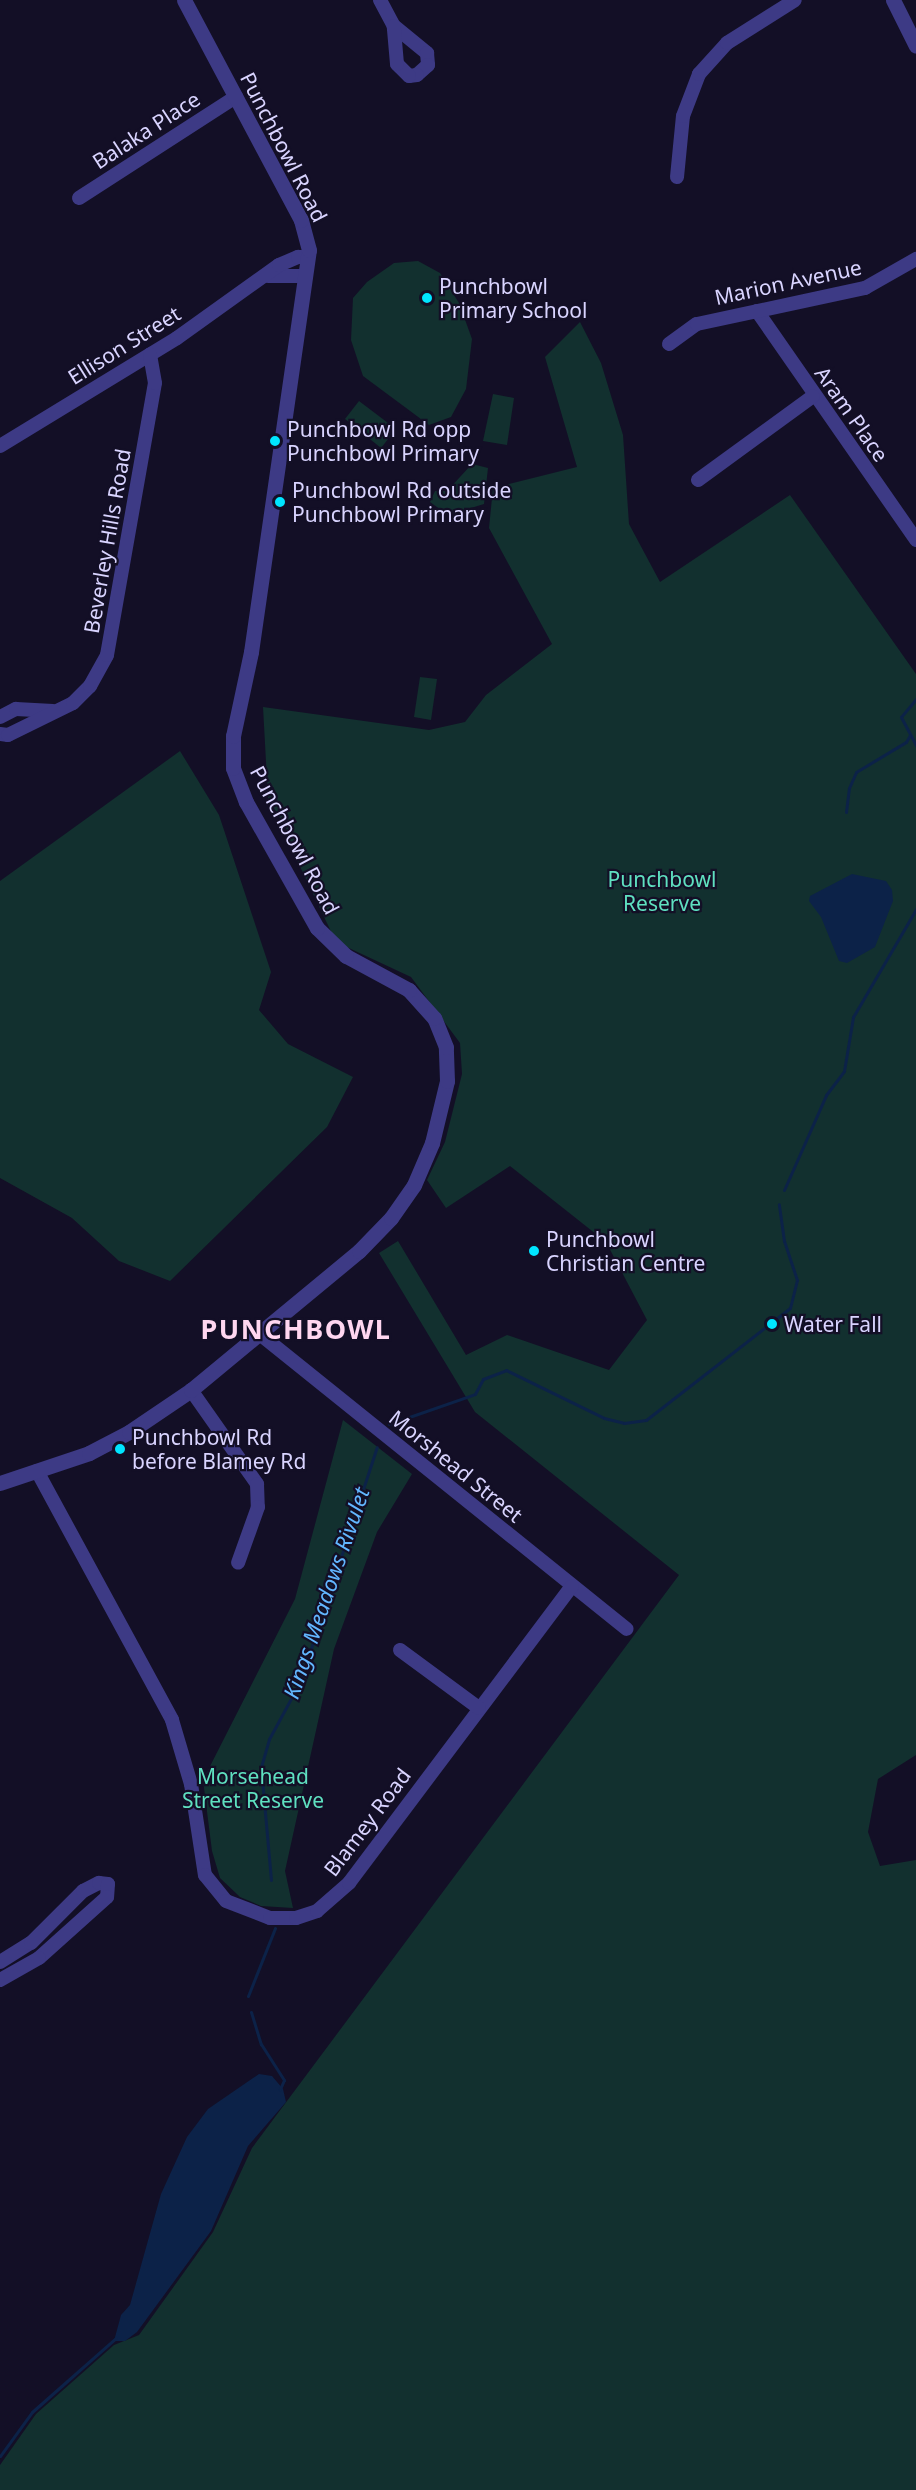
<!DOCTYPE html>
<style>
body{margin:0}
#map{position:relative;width:916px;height:2490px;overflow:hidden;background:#130f26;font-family:"Noto Sans",sans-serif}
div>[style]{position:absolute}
.green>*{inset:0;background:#12302f}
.water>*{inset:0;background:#0c2248}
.stream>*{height:3px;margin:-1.5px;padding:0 1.5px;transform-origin:1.5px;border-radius:1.5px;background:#0c2248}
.minor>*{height:14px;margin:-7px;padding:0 7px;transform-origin:7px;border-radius:7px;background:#3d3a85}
.tertiary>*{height:15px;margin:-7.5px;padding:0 7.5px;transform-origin:7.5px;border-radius:7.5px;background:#3d3a85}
.dots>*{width:16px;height:16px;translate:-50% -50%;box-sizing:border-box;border:3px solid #130f26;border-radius:50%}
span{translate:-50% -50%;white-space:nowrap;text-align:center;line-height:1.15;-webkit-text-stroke:4.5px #130f26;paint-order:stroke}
.street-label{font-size:21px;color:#d9d4ff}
.poi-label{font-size:21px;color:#d9d4ff}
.left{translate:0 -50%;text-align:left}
.park-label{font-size:21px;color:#5fe0c0}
.water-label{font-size:22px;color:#62b6ff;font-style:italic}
.district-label{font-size:27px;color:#ffd6f0;font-weight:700;letter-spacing:1.5px}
</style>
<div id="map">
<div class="green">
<div style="clip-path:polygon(418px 261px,440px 273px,459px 303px,472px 339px,466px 389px,451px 417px,429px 425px,363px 376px,351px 340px,353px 298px,367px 282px,394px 263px)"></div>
<div style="clip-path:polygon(580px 322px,601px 363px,623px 435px,629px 524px,660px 582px,790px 495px,916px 674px,916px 1755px,878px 1779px,868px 1832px,880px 1866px,916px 1860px,916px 2490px,0 2490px,0 2465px,36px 2414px,114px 2345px,139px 2335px,213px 2232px,252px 2148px,679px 1575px,475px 1412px,379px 1253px,398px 1241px,466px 1355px,507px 1335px,609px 1370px,647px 1320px,606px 1242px,510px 1166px,446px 1208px,427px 1180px,445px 1142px,462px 1074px,460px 1043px,411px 977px,336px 942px,284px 833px,287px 830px,268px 798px,263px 707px,429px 730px,465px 722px,486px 695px,552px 644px,489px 528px,493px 488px,577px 467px,545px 357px)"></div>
<div style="clip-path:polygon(493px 394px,514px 398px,507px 445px,483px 441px)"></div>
<div style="clip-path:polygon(359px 401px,396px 429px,381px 448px,345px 419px)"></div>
<div style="clip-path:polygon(472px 464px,488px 468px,484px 504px,448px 515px,430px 502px,435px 491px,447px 491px)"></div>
<div style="clip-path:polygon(420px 677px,437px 679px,431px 720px,414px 717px)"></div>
<div style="clip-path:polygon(180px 751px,219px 815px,271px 972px,259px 1010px,288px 1044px,353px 1077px,327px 1127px,170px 1281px,119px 1261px,72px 1218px,0 1178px,0 881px)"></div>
<div style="clip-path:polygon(343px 1420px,412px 1474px,377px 1532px,334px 1649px,285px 1871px,293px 1908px,261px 1906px,240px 1897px,220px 1878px,212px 1851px,203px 1780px,295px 1599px)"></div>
</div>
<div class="water">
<div style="clip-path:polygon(852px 874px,886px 881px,892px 890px,893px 901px,875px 947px,847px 963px,839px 961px,821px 917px,809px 901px,810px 896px)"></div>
<div style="clip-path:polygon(259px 2074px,272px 2076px,283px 2089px,286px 2102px,248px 2146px,211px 2231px,137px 2332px,125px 2341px,114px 2341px,121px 2315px,130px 2305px,161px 2194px,187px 2137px,208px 2109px)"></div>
</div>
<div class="stream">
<div style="left:916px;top:699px;width:23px;rotate:130deg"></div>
<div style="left:901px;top:717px;width:32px;rotate:62deg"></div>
<div style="left:846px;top:812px;width:24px;rotate:-83deg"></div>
<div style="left:849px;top:788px;width:17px;rotate:-66deg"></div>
<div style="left:856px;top:772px;width:58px;rotate:-31deg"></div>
<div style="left:906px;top:742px;width:8px;rotate:-60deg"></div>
<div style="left:784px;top:1190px;width:104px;rotate:-66.1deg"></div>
<div style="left:826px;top:1095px;width:30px;rotate:-53deg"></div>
<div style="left:844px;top:1071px;width:55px;rotate:-80.5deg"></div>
<div style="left:853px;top:1017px;width:125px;rotate:-59.7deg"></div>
<div style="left:389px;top:1424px;width:91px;rotate:-19.2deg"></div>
<div style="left:475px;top:1394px;width:17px;rotate:-62deg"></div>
<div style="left:483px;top:1379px;width:25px;rotate:-21deg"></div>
<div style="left:506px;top:1370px;width:109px;rotate:26.1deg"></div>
<div style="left:604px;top:1418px;width:21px;rotate:14deg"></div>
<div style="left:624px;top:1423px;width:22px;rotate:-8deg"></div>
<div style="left:646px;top:1420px;width:182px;rotate:-37.9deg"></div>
<div style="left:790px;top:1308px;width:29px;rotate:-76deg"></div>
<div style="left:797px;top:1280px;width:41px;rotate:-108.4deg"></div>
<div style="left:784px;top:1241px;width:37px;rotate:-98deg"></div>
<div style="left:271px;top:1880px;width:113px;rotate:-95.1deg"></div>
<div style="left:261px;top:1767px;width:29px;rotate:-74deg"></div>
<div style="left:269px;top:1739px;width:65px;rotate:-61.5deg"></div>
<div style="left:300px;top:1682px;width:247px;rotate:-71.9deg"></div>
<div style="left:248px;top:1996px;width:73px;rotate:-68.3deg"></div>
<div style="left:251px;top:2012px;width:34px;rotate:73deg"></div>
<div style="left:261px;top:2044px;width:43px;rotate:57.4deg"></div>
<div style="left:284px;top:2080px;width:10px;rotate:114deg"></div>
<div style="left:0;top:2456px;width:54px;rotate:-54deg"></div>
<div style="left:32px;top:2412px;width:112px;rotate:-41.4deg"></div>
</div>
<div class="minor">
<div style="left:380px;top:0;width:30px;rotate:62deg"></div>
<div style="left:394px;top:26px;width:43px;rotate:39.3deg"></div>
<div style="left:427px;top:53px;width:12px;rotate:85deg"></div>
<div style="left:428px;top:65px;width:15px;rotate:138deg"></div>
<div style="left:417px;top:75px;width:8px;rotate:173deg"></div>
<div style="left:409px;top:76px;width:17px;rotate:-135deg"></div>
<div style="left:397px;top:64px;width:38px;rotate:-95deg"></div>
<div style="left:677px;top:177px;width:61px;rotate:-84.4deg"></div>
<div style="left:683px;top:116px;width:45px;rotate:-69.1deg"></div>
<div style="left:699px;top:74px;width:42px;rotate:-47.9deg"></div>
<div style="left:727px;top:43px;width:80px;rotate:-32.3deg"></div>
<div style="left:79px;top:198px;width:187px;rotate:-32.8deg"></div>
<div style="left:268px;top:276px;width:38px"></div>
<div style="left:757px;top:311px;width:279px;rotate:55.2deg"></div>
<div style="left:669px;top:344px;width:34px;rotate:-36deg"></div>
<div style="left:697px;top:324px;width:172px;rotate:-12.1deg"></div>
<div style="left:865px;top:288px;width:59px;rotate:-29.6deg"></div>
<div style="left:0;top:446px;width:207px;rotate:-31.4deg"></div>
<div style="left:177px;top:338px;width:125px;rotate:-35.6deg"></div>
<div style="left:279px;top:265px;width:21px;rotate:-23deg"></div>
<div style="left:298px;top:257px;width:10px"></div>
<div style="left:698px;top:480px;width:142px;rotate:-36.1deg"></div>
<div style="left:0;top:717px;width:18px;rotate:-27deg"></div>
<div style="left:16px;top:709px;width:37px;rotate:3deg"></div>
<div style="left:0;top:734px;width:8px;rotate:7deg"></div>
<div style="left:8px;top:735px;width:72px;rotate:-26.2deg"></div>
<div style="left:73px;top:703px;width:24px;rotate:-45deg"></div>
<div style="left:90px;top:686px;width:35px;rotate:-61deg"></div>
<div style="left:107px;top:655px;width:276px;rotate:-80deg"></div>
<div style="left:155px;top:383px;width:29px;rotate:-100deg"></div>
<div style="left:261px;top:1335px;width:469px;rotate:38.8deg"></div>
<div style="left:191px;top:1390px;width:115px;rotate:54.9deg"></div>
<div style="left:257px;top:1484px;width:23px;rotate:88deg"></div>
<div style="left:258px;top:1507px;width:59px;rotate:109.7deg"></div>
<div style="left:37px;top:1471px;width:283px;rotate:61.5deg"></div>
<div style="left:172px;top:1720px;width:67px;rotate:73.5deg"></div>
<div style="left:191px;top:1784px;width:92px;rotate:81.3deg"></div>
<div style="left:205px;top:1875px;width:33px;rotate:51deg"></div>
<div style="left:226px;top:1901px;width:47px;rotate:21.1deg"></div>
<div style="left:270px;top:1918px;width:26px"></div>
<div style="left:296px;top:1918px;width:22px;rotate:-18deg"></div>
<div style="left:317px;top:1911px;width:43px;rotate:-41.2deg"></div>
<div style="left:349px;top:1883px;width:371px;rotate:-53.1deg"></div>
<div style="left:400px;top:1650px;width:98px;rotate:36.3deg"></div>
<div style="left:0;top:1962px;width:36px;rotate:-32deg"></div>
<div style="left:31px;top:1943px;width:74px;rotate:-45deg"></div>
<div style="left:83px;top:1891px;width:18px;rotate:-27deg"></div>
<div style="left:99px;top:1883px;width:9px;rotate:6deg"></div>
<div style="left:108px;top:1884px;width:13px;rotate:94deg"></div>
<div style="left:107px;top:1897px;width:91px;rotate:138.1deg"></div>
<div style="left:39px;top:1958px;width:45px;rotate:150.6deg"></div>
</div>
<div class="tertiary">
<div style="left:893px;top:0;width:51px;rotate:63.4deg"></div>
<div style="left:0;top:1483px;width:94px;rotate:-18.6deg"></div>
<div style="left:89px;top:1453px;width:45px;rotate:-27.7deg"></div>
<div style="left:129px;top:1432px;width:75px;rotate:-34.1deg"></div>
<div style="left:191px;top:1390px;width:218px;rotate:-39.6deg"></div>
<div style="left:359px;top:1251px;width:46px;rotate:-45.9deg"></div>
<div style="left:391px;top:1218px;width:40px;rotate:-55.1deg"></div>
<div style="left:414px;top:1185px;width:46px;rotate:-66.8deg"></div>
<div style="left:432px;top:1143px;width:64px;rotate:-76.4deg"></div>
<div style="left:447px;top:1081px;width:34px;rotate:-92deg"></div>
<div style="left:446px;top:1047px;width:31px;rotate:-112deg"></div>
<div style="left:434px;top:1018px;width:38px;rotate:-132deg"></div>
<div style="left:409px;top:990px;width:72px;rotate:-151.6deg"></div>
<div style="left:346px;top:956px;width:40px;rotate:-136deg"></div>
<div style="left:317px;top:928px;width:145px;rotate:-119.4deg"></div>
<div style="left:246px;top:802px;width:36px;rotate:-111deg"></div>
<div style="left:233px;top:768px;width:32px;rotate:-90deg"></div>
<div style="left:233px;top:736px;width:86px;rotate:-77.9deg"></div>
<div style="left:251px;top:652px;width:406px;rotate:-81.8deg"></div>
<div style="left:309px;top:250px;width:31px;rotate:-105deg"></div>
<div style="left:301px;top:220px;width:249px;rotate:-118deg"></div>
</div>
<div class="dots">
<div style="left:427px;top:298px;background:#00e5ff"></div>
<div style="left:275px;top:441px;background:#00e5ff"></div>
<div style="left:280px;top:502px;background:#00e5ff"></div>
<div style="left:534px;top:1251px;background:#00e5ff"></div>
<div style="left:772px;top:1324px;background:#00e5ff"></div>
<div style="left:120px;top:1449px;background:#00e5ff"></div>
</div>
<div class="street-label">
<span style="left:146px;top:130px;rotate:-33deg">Balaka Place</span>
<span style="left:284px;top:147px;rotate:63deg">Punchbowl Road</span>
<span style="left:788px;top:282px;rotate:-12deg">Marion Avenue</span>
<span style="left:124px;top:345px;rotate:-32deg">Ellison Street</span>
<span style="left:852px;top:414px;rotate:55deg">Aram Place</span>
<span style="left:107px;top:541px;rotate:-80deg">Beverley Hills Road</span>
<span style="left:295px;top:840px;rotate:62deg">Punchbowl Road</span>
<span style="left:456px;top:1466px;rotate:39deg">Morshead Street</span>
<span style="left:367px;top:1822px;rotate:-53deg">Blamey Road</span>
</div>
<div class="poi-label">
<span class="left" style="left:439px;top:298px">Punchbowl<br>Primary School</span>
<span class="left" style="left:287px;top:441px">Punchbowl Rd opp<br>Punchbowl Primary</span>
<span class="left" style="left:292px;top:502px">Punchbowl Rd outside<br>Punchbowl Primary</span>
<span class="left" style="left:546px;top:1251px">Punchbowl<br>Christian Centre</span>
<span class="left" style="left:784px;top:1324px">Water Fall</span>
<span class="left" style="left:132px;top:1449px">Punchbowl Rd<br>before Blamey Rd</span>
</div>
<div class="park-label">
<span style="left:662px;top:891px">Punchbowl<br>Reserve</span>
<span style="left:253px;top:1788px">Morsehead<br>Street Reserve</span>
</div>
<div class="water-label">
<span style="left:326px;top:1593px;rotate:-71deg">Kings Meadows Rivulet</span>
</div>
<div class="district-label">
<span style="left:296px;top:1329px">PUNCHBOWL</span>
</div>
</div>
